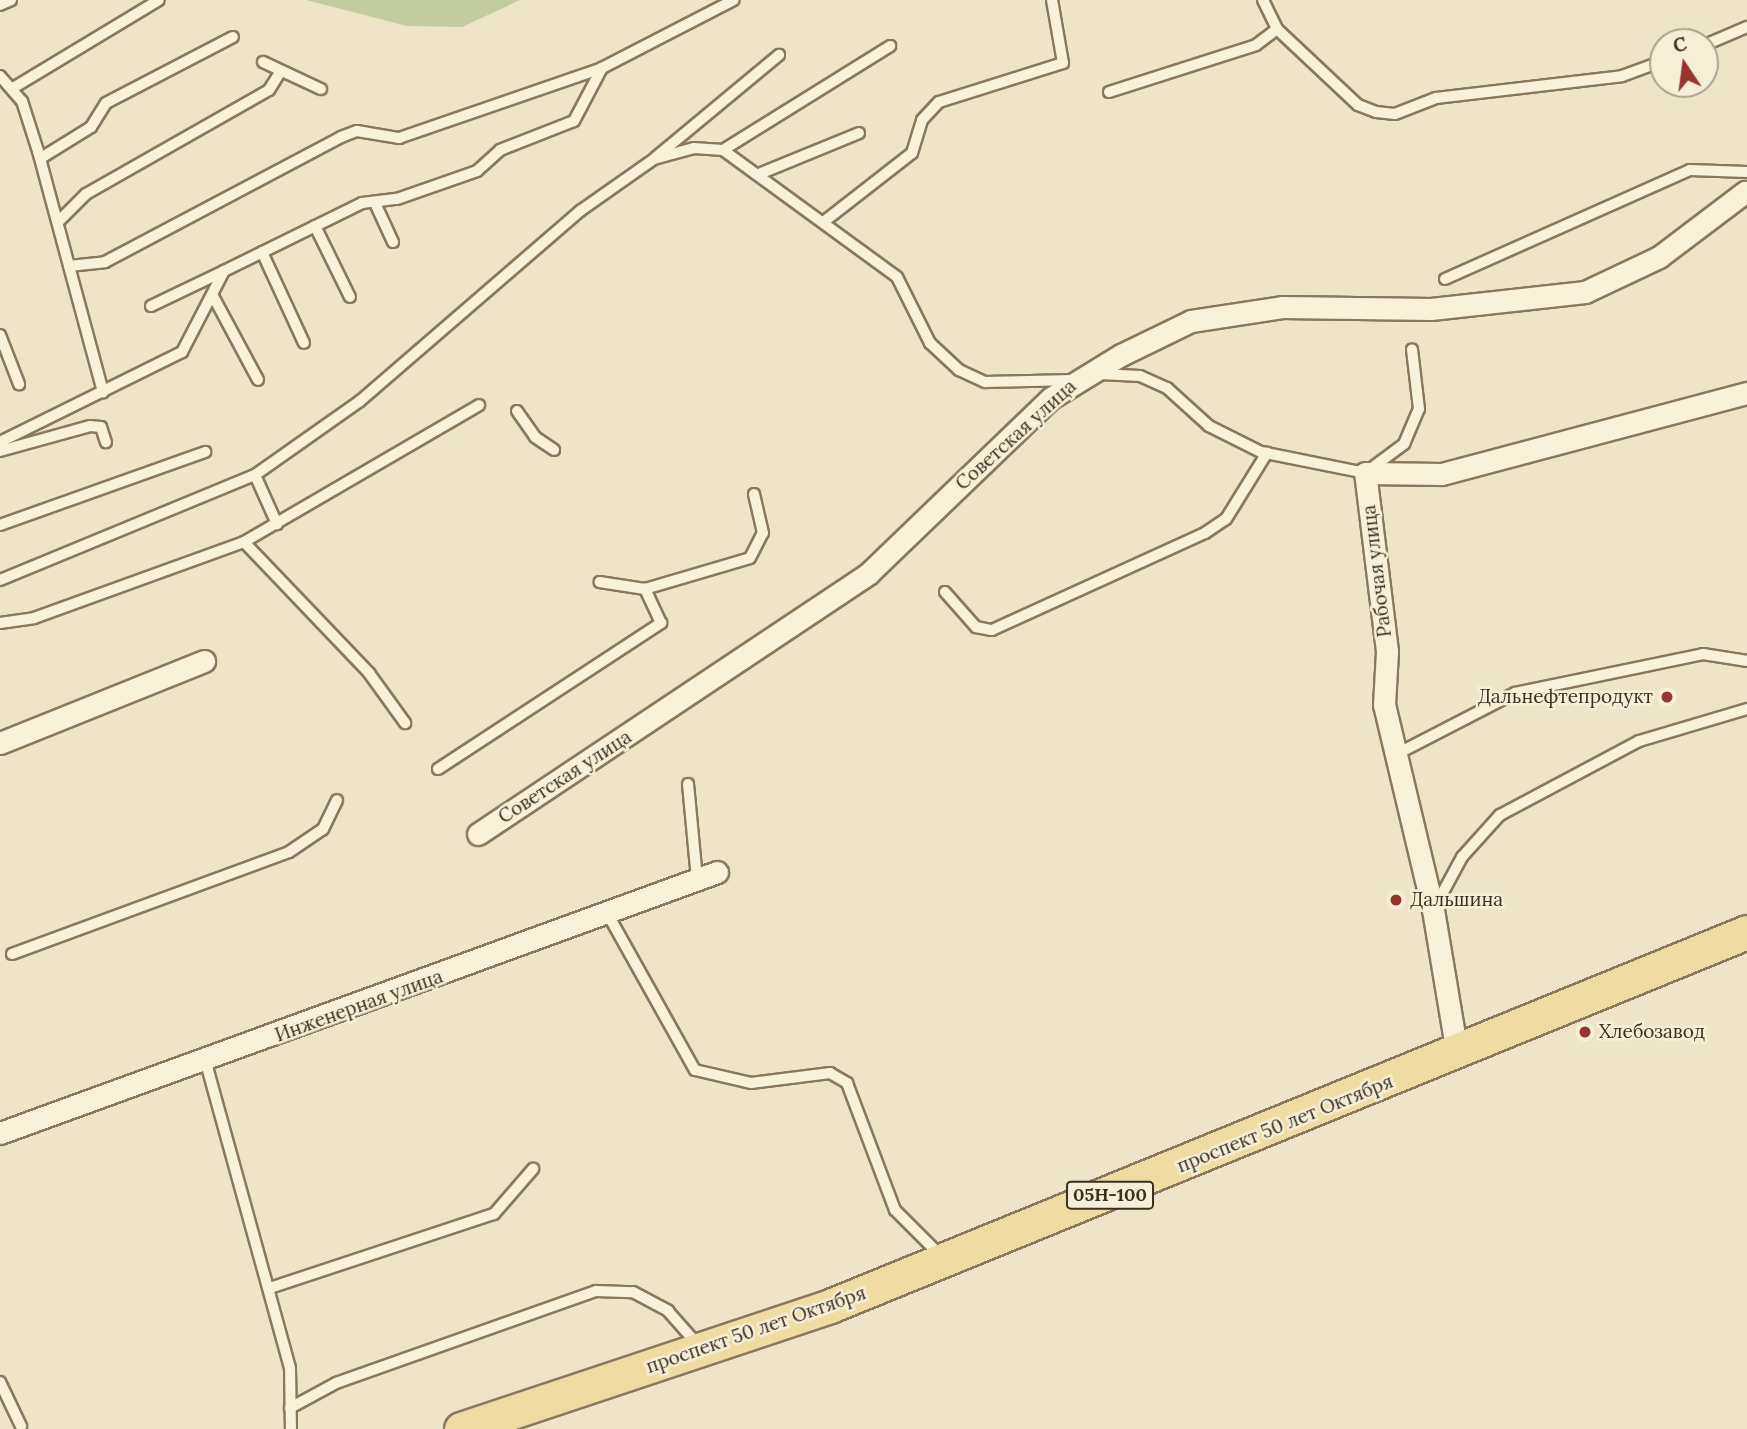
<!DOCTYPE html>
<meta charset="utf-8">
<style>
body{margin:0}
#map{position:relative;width:1747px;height:1429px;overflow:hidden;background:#eee5c8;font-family:Lora,serif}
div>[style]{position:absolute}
.green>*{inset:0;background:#c3cc9c}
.roads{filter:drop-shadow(2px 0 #8a785d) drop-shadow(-2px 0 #8a785d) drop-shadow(0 2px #8a785d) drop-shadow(0 -2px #8a785d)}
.service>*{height:10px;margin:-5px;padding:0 5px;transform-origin:5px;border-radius:5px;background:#f8f2db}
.minor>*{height:21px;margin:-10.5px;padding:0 10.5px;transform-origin:10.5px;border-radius:10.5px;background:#f8f2db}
.primary>*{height:33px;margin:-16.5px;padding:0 16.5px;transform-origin:16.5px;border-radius:16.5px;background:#efdca2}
.dots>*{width:19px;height:19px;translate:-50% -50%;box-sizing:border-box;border:4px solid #f5efd7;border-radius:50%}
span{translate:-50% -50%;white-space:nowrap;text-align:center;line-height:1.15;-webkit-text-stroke:5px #f5efd7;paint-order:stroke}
.shield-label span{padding:2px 5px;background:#f5efd7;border:2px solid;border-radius:5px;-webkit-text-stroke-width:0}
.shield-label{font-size:18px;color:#3a2f20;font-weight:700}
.street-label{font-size:19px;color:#3a2f20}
.poi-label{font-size:19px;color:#3a2f20}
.right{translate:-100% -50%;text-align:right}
.left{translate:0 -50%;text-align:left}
.north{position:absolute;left:1649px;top:28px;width:70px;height:70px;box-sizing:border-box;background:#f5efd7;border:2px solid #aaa28e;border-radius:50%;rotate:347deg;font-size:19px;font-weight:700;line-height:28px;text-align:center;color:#3a2f20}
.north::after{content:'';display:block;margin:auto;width:24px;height:32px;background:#97352e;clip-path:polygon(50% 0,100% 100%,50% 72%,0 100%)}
</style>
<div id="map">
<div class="green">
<div style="clip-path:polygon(306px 0,520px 0,462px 27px,407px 26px)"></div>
</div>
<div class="roads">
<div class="service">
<div style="left:1263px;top:0;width:32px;rotate:64deg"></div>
<div style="left:1277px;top:29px;width:111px;rotate:43.2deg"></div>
<div style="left:1358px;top:105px;width:19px;rotate:21deg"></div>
<div style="left:1376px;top:112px;width:19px;rotate:6deg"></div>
<div style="left:1395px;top:114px;width:44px;rotate:-21.3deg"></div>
<div style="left:1436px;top:98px;width:187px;rotate:-6.7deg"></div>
<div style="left:1622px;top:76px;width:44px;rotate:-20.1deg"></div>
<div style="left:0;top:5px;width:12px;rotate:-24deg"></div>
<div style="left:1705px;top:45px;width:46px;rotate:-23.2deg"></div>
<div style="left:263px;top:62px;width:64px;rotate:25deg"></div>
<div style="left:0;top:76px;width:33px;rotate:49deg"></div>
<div style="left:22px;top:101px;width:52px;rotate:72.3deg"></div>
<div style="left:38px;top:151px;width:250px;rotate:74.9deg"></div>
<div style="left:13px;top:88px;width:170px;rotate:-31.1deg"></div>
<div style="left:1109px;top:92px;width:154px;rotate:-17.7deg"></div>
<div style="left:1256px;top:45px;width:26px;rotate:-37deg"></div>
<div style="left:723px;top:150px;width:197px;rotate:-31.9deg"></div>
<div style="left:656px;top:157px;width:160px;rotate:-39.7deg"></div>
<div style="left:41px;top:158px;width:59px;rotate:-31.8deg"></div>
<div style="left:91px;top:127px;width:28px;rotate:-58deg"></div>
<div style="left:106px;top:103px;width:143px;rotate:-27.5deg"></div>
<div style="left:759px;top:174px;width:108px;rotate:-22.3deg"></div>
<div style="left:375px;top:203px;width:43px;rotate:65.2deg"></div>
<div style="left:826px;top:220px;width:109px;rotate:-37.9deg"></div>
<div style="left:912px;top:153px;width:34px;rotate:-73deg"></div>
<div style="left:922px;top:120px;width:25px;rotate:-47deg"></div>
<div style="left:939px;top:102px;width:130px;rotate:-17.5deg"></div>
<div style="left:1063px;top:63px;width:64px;rotate:-99.9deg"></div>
<div style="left:59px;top:221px;width:38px;rotate:-45deg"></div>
<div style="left:86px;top:194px;width:210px;rotate:-29.6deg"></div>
<div style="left:269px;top:90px;width:19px;rotate:-58deg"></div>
<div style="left:315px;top:226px;width:79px;rotate:63.8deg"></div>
<div style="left:262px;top:252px;width:100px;rotate:65.2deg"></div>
<div style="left:69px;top:266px;width:36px;rotate:-6deg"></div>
<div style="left:105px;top:262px;width:267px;rotate:-27.9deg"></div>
<div style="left:341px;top:137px;width:17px;rotate:-21deg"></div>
<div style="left:357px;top:131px;width:43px;rotate:9.5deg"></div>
<div style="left:399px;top:138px;width:215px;rotate:-19deg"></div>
<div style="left:602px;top:68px;width:148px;rotate:-27.3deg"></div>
<div style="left:1445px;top:279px;width:268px;rotate:-24deg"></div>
<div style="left:1690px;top:170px;width:57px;rotate:2deg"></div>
<div style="left:213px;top:296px;width:95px;rotate:61.8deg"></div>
<div style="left:151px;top:306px;width:81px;rotate:-25.6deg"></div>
<div style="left:0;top:335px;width:53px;rotate:68.8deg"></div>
<div style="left:1100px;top:374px;width:40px;rotate:2.9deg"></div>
<div style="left:1140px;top:376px;width:30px;rotate:24deg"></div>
<div style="left:1167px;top:388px;width:57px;rotate:42.1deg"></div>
<div style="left:1209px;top:426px;width:58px;rotate:26.6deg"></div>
<div style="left:1261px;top:452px;width:106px;rotate:11.4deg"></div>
<div style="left:1365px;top:473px;width:49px;rotate:-36.6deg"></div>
<div style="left:1404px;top:444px;width:38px;rotate:-67deg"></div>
<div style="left:1419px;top:409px;width:60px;rotate:-96.7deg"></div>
<div style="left:517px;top:411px;width:32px;rotate:55deg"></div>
<div style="left:535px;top:437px;width:23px;rotate:34deg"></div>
<div style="left:0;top:442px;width:203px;rotate:-26.3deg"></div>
<div style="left:182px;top:352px;width:91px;rotate:-62.6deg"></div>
<div style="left:224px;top:271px;width:154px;rotate:-26.2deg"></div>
<div style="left:362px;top:203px;width:35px;rotate:-7deg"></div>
<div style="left:397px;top:199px;width:85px;rotate:-19.3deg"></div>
<div style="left:477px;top:171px;width:31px;rotate:-42deg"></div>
<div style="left:500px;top:150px;width:79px;rotate:-21.4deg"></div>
<div style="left:574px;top:121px;width:60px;rotate:-62.2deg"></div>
<div style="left:0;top:451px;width:93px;rotate:-15.5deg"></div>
<div style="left:90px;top:426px;width:11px;rotate:5deg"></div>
<div style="left:101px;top:427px;width:16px;rotate:72deg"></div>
<div style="left:255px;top:475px;width:54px;rotate:65.8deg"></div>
<div style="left:0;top:525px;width:218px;rotate:-19.6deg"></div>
<div style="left:244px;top:542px;width:181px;rotate:46.3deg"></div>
<div style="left:369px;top:673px;width:62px;rotate:54.2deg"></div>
<div style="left:0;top:580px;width:276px;rotate:-22.4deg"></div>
<div style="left:255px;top:475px;width:128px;rotate:-35.2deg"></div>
<div style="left:360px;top:401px;width:291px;rotate:-40.8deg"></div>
<div style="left:580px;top:211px;width:90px;rotate:-35.1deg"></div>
<div style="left:654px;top:159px;width:41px;rotate:-15.4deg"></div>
<div style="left:694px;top:148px;width:29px;rotate:4deg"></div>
<div style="left:723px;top:150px;width:215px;rotate:36.1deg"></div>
<div style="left:897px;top:277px;width:74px;rotate:63.4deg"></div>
<div style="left:930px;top:343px;width:40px;rotate:43deg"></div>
<div style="left:959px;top:370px;width:29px;rotate:25deg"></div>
<div style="left:985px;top:382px;width:89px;rotate:-1.3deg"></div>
<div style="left:645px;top:589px;width:109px;rotate:-16.4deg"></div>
<div style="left:750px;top:558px;width:28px;rotate:-63deg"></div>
<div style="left:763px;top:533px;width:40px;rotate:-103deg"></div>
<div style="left:945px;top:592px;width:47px;rotate:48.5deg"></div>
<div style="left:976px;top:627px;width:16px;rotate:11deg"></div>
<div style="left:992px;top:630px;width:234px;rotate:-24.5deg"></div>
<div style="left:1205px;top:533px;width:25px;rotate:-34deg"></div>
<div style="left:1226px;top:519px;width:78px;rotate:-58.2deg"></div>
<div style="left:0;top:623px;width:34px;rotate:-8deg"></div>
<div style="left:34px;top:618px;width:223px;rotate:-19.9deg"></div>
<div style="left:244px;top:542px;width:272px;rotate:-30.2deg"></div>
<div style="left:1395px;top:755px;width:135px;rotate:-27.3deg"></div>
<div style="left:1515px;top:693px;width:192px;rotate:-11.7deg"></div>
<div style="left:1703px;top:654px;width:45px;rotate:9deg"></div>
<div style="left:438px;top:769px;width:267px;rotate:-33.2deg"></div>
<div style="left:661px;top:623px;width:38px;rotate:-115deg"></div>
<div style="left:645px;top:589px;width:46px;rotate:-171.2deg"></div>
<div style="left:688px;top:784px;width:95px;rotate:84.6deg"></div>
<div style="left:1435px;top:907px;width:57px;rotate:-61.6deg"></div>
<div style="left:1462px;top:857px;width:57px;rotate:-47.9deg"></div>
<div style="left:1500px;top:815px;width:157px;rotate:-28deg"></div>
<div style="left:1639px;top:741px;width:113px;rotate:-16.5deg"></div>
<div style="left:606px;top:911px;width:182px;rotate:60.8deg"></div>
<div style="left:695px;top:1070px;width:57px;rotate:13.1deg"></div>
<div style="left:751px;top:1083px;width:80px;rotate:-7.2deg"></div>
<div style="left:830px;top:1073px;width:20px;rotate:30deg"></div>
<div style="left:847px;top:1083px;width:136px;rotate:69.3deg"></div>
<div style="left:895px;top:1210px;width:64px;rotate:45deg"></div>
<div style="left:12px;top:954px;width:295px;rotate:-20.2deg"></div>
<div style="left:289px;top:852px;width:41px;rotate:-34.1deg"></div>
<div style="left:323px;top:829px;width:32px;rotate:-64deg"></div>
<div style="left:206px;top:1063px;width:316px;rotate:74.6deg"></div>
<div style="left:290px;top:1368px;width:61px;rotate:89.1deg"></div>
<div style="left:270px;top:1288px;width:236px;rotate:-18.3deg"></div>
<div style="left:494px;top:1214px;width:60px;rotate:-49.1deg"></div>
<div style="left:0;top:1382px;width:49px;rotate:64.5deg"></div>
<div style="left:290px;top:1408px;width:52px;rotate:-28.5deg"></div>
<div style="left:336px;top:1383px;width:276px;rotate:-19.5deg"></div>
<div style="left:596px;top:1291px;width:37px;rotate:2deg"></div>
<div style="left:633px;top:1292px;width:40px;rotate:28deg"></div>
<div style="left:668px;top:1311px;width:45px;rotate:48.6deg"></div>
</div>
<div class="minor">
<div style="left:0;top:743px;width:220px;rotate:-21.9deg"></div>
<div style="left:478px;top:834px;width:470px;rotate:-33.7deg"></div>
<div style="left:869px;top:573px;width:252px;rotate:-43.9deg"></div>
<div style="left:1051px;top:398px;width:82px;rotate:-31.6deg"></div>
<div style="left:1121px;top:355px;width:78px;rotate:-25.9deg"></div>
<div style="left:1191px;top:321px;width:92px;rotate:-8.7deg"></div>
<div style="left:1282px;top:307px;width:149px;rotate:0.8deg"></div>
<div style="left:1431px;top:309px;width:155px;rotate:-6.3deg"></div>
<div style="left:1585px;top:292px;width:82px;rotate:-25.3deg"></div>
<div style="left:1659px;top:257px;width:108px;rotate:-37.1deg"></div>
<div style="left:1457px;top:1053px;width:145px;rotate:-99.5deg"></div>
<div style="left:1433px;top:910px;width:211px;rotate:-103.4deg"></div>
<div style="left:1384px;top:705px;width:54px;rotate:-86.8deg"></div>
<div style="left:1387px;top:651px;width:179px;rotate:-97deg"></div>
<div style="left:1365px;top:473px;width:77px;rotate:0.7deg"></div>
<div style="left:1442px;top:474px;width:316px;rotate:-14.9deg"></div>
<div style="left:0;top:1133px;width:763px;rotate:-20deg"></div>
</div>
<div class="primary">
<div style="left:461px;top:1429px;width:389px;rotate:-18.4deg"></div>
<div style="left:830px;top:1306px;width:990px;rotate:-22.19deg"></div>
</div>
</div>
<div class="dots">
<div style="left:1667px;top:697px;background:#97352e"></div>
<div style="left:1396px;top:900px;background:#97352e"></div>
<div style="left:1585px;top:1032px;background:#97352e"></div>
</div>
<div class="shield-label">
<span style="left:1110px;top:1195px">05Н-100</span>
</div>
<div class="street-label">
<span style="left:1016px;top:435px;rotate:-42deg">Советская улица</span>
<span style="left:1377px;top:571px;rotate:-97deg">Рабочая улица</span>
<span style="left:565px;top:777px;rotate:-33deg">Советская улица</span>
<span style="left:359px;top:1006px;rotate:-20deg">Инженерная улица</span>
<span style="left:1285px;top:1124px;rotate:-22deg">проспект 50 лет Октября</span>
<span style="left:756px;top:1330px;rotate:-19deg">проспект 50 лет Октября</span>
</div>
<div class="poi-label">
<span class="right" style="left:1653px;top:697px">Дальнефтепродукт</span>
<span class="left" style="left:1410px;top:900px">Дальшина</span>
<span class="left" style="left:1599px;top:1032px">Хлебозавод</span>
</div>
<div class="north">С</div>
</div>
